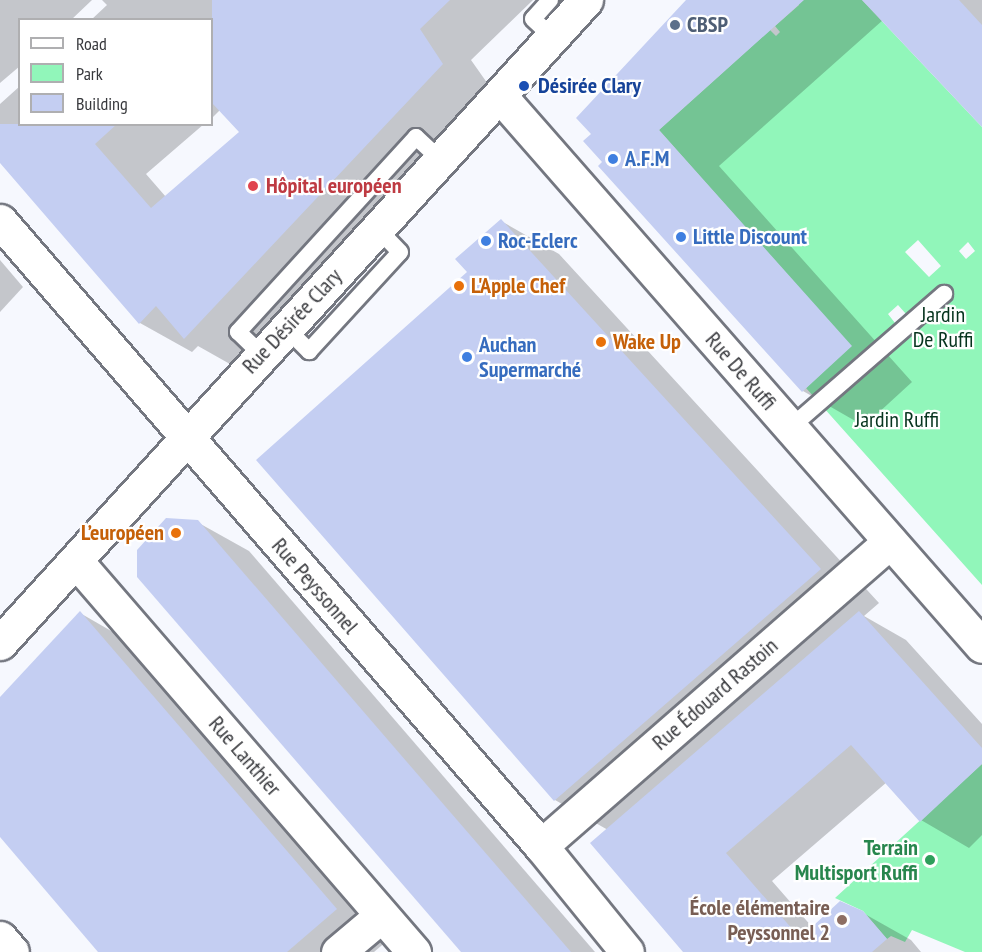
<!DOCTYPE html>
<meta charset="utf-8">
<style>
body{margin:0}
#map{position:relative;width:982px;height:952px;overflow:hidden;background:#f6f8fe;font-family:"PT Sans Narrow",sans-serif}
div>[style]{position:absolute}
.green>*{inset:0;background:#91f6ba}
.shadow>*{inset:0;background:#0003}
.building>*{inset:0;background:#c4cef2}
.roads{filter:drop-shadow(2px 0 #747780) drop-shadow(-2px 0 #747780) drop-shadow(0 2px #747780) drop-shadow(0 -2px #747780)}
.lane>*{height:16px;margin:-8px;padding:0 8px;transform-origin:8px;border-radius:8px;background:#fff}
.street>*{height:33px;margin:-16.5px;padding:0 16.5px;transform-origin:16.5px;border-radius:16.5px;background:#fff}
.secondary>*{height:33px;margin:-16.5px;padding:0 16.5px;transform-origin:16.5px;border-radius:16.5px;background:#fff}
.dots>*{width:16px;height:16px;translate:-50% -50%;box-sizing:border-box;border:3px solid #fff;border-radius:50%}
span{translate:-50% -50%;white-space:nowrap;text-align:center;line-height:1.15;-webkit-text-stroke:4.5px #fff;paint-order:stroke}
.service-label{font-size:22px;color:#4e5e75;font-weight:700}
.left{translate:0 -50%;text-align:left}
.transit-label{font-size:22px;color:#164399;font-weight:700}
.shop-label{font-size:22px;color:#366cbe;font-weight:700}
.health-label{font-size:22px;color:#be3a42;font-weight:700}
.food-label{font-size:22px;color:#c56008;font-weight:700}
.right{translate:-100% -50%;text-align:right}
.park-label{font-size:22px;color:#06341e}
.street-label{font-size:22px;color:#37383c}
.leisure-label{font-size:22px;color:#27864d;font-weight:700}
.education-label{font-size:22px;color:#785e54;font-weight:700}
.legend{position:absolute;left:18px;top:18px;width:195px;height:108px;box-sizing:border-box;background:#fff;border:2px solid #afafb1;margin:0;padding:8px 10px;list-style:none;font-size:18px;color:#37383c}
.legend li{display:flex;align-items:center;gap:12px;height:30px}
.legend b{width:30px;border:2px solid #afafb1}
</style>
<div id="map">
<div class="green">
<div style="clip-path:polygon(evenodd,797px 0,862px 0,982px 127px,982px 585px,806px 388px,851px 346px,659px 130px,770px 30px,776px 36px,780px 32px,775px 26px,799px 5px,797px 0,918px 240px,941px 266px,929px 277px,905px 252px,918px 240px,797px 0,968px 242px,975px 251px,966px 259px,959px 251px,968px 242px,797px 0,898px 305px,906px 314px,895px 323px,888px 314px,898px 305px)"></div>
<div style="clip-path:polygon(982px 764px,982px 952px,965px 952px,912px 930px,905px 942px,891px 936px,887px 939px,863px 911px,835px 898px)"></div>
</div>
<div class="shadow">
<div style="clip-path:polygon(0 0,92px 0,71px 20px,20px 20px,20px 66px,0 83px)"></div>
<div style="clip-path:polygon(102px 0,533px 0,471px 60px,495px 94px,237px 368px,198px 346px,192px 352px,140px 323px,0 161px,0 104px,20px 86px,20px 124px,204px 124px,146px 174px,166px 197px,241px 132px,220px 110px,212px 118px,212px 20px,91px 20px,107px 5px)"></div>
<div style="clip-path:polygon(687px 0,982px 0,982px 125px,883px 20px,719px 166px,912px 382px,864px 426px,803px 391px,604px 162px,593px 134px)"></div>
<div style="clip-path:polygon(501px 221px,559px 254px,879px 603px,864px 616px,906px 640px,982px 724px,982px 835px,969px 848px,921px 820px,887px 782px,772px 881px,813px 928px,863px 913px,911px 940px,921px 952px,686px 952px,608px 830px,555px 800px,469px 272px)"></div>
<div style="clip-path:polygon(0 260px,23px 287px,0 312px)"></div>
<div style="clip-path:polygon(197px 522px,249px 551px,595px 952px,463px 952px)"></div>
<div style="clip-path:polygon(80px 613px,132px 643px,388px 940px,374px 952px,100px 952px,0 835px,0 700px)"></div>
</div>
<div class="building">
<div style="clip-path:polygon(212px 0,450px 0,420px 29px,443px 64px,184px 339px,156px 306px,139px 324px,0 163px,0 124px,117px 124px,95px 144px,151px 208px,239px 132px,212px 103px)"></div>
<div style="clip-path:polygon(686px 0,804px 0,659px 130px,852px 346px,802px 392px,598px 166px,602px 162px,583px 141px,591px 134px,576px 118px)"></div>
<div style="clip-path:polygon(862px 0,959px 0,982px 25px,982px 127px)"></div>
<div style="clip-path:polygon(501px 219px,821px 569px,554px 801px,256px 460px,467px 272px,455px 259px)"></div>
<div style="clip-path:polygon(166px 518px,198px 520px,571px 952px,461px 952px,137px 577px,137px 550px)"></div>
<div style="clip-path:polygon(80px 611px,337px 909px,287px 952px,98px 952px,0 837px,0 697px)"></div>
<div style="clip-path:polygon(859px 611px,982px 748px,982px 764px,920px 822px,851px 745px,726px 853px,800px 938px,840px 901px,863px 911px,887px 939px,872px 952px,683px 952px,590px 843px)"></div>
</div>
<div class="roads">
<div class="lane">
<div style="left:550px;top:0;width:25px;rotate:132deg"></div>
<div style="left:533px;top:19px;width:26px;rotate:43deg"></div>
<div style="left:286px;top:328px;width:33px;rotate:45deg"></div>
<div style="left:309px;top:351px;width:134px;rotate:-47.4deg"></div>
<div style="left:400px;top:252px;width:33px;rotate:-134deg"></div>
<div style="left:261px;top:354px;width:32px;rotate:-136deg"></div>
<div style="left:238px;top:332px;width:264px;rotate:-47.6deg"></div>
<div style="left:416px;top:137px;width:33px;rotate:43deg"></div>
<div style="left:791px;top:427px;width:203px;rotate:-41deg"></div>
</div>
<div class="street">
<div style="left:500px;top:96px;width:731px;rotate:48.77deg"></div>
<div style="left:76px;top:561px;width:517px;rotate:49.16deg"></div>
<div style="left:0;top:643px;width:870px;rotate:-47.66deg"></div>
<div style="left:541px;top:846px;width:463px;rotate:-41.1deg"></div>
<div style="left:338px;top:952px;width:57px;rotate:-40.1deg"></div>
</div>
<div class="secondary">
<div style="left:0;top:221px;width:827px;rotate:49.12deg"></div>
<div style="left:541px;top:846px;width:136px;rotate:50.9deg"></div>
<div style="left:0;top:938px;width:18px;rotate:49deg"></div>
</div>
</div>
<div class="dots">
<div style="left:675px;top:25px;background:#5c6f8a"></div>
<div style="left:524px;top:86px;background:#1a4fb4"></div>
<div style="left:613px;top:159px;background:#3f7fe0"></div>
<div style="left:253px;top:186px;background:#e0444e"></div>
<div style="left:681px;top:237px;background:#3f7fe0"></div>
<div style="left:486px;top:241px;background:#3f7fe0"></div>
<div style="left:459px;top:286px;background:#e8710a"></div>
<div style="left:601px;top:342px;background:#e8710a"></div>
<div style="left:467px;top:357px;background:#3f7fe0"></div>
<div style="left:176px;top:533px;background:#e8710a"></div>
<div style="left:930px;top:860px;background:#2e9e5b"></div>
<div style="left:842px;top:920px;background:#8d6e63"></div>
</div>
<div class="service-label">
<span class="left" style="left:687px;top:25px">CBSP</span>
</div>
<div class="transit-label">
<span class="left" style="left:538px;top:86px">Désirée Clary</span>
</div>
<div class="shop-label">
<span class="left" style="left:625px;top:159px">A.F.M</span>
<span class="left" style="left:693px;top:237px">Little Discount</span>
<span class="left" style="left:498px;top:241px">Roc-Eclerc</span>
<span class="left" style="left:479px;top:357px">Auchan<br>Supermarché</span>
</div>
<div class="health-label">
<span class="left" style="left:266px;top:186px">Hôpital européen</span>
</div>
<div class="food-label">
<span class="left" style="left:471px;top:286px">L'Apple Chef</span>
<span class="left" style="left:613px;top:342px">Wake Up</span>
<span class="right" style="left:164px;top:533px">L’européen</span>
</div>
<div class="park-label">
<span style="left:943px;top:327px">Jardin<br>De Ruffi</span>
<span style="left:897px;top:420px">Jardin Ruffi</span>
</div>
<div class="street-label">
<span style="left:292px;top:321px;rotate:-47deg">Rue Désirée Clary</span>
<span style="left:741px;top:371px;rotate:49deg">Rue De Ruffi</span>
<span style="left:315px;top:586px;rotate:49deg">Rue Peyssonnel</span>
<span style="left:715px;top:694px;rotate:-41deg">Rue Édouard Rastoin</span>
<span style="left:245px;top:756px;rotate:49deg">Rue Lanthier</span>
</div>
<div class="leisure-label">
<span class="right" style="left:918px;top:860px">Terrain<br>Multisport Ruffi</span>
</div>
<div class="education-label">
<span class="right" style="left:830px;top:920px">École élémentaire<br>Peyssonnel 2</span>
</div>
<ul class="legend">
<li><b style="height:8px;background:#fff"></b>Road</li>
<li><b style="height:16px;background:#91f6ba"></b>Park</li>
<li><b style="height:16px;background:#c4cef2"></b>Building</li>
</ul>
</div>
